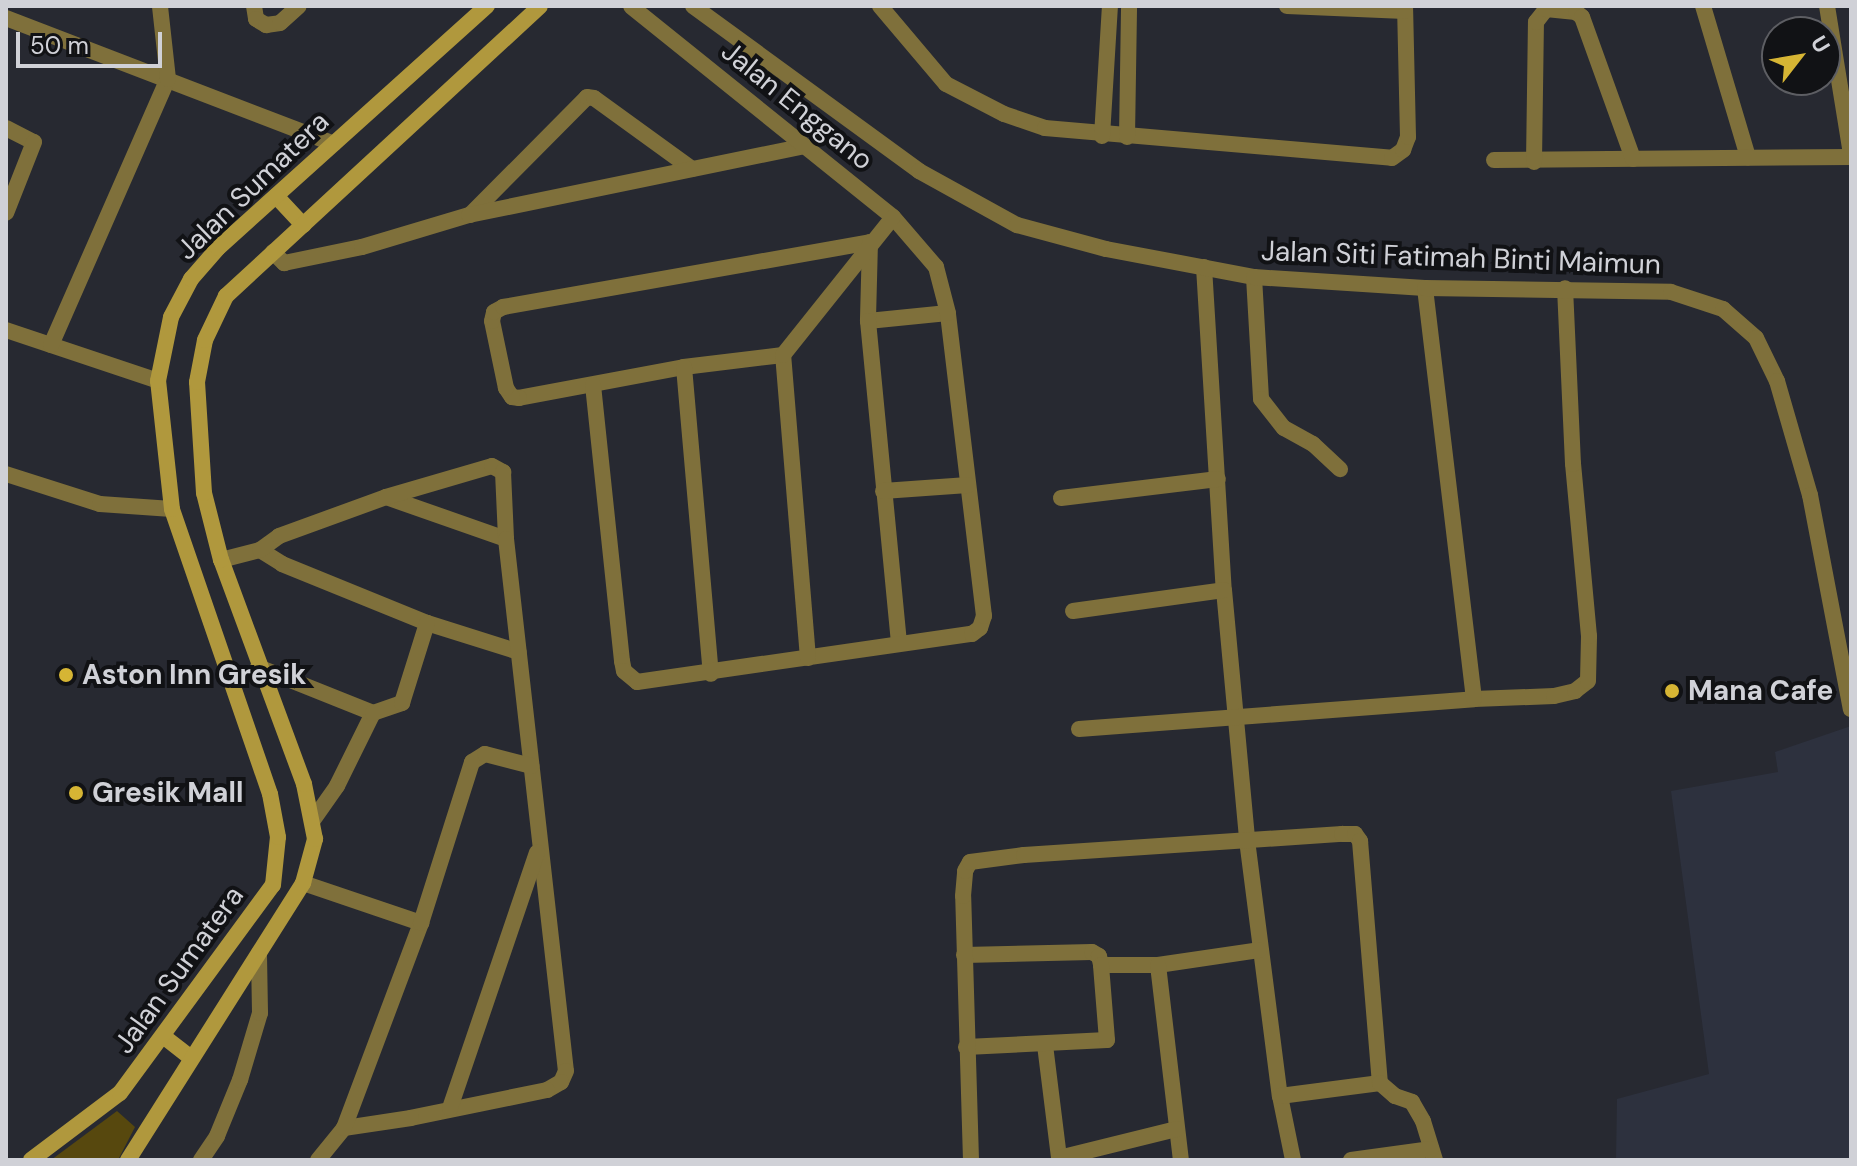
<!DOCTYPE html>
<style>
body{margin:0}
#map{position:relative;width:1857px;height:1166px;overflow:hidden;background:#272931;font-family:"DM Sans",sans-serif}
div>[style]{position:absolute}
.built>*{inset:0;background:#2d313e}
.green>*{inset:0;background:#57480e}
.minor>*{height:16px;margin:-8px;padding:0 8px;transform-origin:8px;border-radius:8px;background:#7f703b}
.tertiary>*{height:16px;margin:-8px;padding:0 8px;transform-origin:8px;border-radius:8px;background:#7f703b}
.secondary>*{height:16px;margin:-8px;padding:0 8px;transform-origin:8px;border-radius:8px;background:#b0983d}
.dots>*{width:22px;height:22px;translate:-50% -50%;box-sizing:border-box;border:4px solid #111215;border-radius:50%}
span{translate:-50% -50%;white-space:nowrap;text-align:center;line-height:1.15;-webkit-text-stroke:8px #111215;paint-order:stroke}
.street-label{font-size:28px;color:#d0d1d7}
.poi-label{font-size:28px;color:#d0d1d7;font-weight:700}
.left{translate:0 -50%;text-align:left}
.frame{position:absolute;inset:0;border:8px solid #d0d1d7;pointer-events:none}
.north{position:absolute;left:1761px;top:16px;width:80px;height:80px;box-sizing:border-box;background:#111215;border:2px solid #5d5e63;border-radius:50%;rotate:59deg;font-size:22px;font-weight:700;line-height:32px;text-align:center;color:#d0d1d7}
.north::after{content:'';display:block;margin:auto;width:28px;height:36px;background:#d6b534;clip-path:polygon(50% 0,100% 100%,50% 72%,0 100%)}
.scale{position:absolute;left:16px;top:32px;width:146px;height:36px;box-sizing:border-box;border:4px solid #d0d1d7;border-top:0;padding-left:10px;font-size:24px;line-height:28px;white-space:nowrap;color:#d0d1d7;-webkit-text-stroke:6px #111215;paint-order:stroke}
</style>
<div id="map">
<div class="built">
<div style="clip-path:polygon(1851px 726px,1851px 1160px,1616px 1160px,1617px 1099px,1709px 1074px,1671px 791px,1778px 772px,1775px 752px)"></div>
</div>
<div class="green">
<div style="clip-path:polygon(117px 1111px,135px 1127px,118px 1160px,51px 1160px)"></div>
</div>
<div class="minor">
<div style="left:254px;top:6px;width:13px;rotate:81deg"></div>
<div style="left:256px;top:19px;width:12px;rotate:31deg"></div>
<div style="left:266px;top:25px;width:14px;rotate:-8deg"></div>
<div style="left:280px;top:23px;width:25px;rotate:-42deg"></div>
<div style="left:880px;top:6px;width:102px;rotate:49.8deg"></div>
<div style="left:946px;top:84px;width:65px;rotate:27.3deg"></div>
<div style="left:1004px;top:114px;width:43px;rotate:18.9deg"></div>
<div style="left:1045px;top:128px;width:348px;rotate:4.9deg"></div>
<div style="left:1392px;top:158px;width:14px;rotate:-36deg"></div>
<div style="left:1403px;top:150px;width:14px;rotate:-69deg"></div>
<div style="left:1408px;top:137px;width:131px;rotate:-91.3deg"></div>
<div style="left:1287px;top:6px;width:118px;rotate:2.4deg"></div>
<div style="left:1703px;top:6px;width:158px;rotate:73.4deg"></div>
<div style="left:1827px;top:6px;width:150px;rotate:80.8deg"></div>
<div style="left:6px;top:18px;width:351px;rotate:21deg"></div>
<div style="left:6px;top:128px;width:31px;rotate:27deg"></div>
<div style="left:34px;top:142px;width:76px;rotate:111.5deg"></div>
<div style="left:1102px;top:136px;width:130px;rotate:-86.5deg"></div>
<div style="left:1127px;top:137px;width:131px;rotate:-89.1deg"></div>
<div style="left:1494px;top:160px;width:357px;rotate:-0.5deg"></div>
<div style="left:1534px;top:162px;width:140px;rotate:-89.2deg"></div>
<div style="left:1536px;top:22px;width:16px;rotate:-52deg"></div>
<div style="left:1546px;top:9px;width:30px;rotate:6deg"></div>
<div style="left:1576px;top:12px;width:8px;rotate:40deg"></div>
<div style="left:1582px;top:17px;width:151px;rotate:70.2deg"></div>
<div style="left:470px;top:215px;width:166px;rotate:-45.2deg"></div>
<div style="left:587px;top:97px;width:7px;rotate:8deg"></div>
<div style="left:594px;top:98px;width:121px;rotate:35.9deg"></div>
<div style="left:273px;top:252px;width:16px;rotate:45deg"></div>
<div style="left:284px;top:263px;width:80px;rotate:-11.6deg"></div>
<div style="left:362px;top:247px;width:112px;rotate:-16.7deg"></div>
<div style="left:469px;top:215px;width:342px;rotate:-11.6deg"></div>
<div style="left:1204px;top:267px;width:324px;rotate:86.5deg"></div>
<div style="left:1224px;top:590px;width:251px;rotate:84.7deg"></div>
<div style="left:1247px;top:840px;width:258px;rotate:82.7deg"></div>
<div style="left:1280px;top:1096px;width:65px;rotate:78.5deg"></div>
<div style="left:1254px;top:277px;width:122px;rotate:86.7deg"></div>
<div style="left:1261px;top:399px;width:37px;rotate:52deg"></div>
<div style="left:1284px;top:428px;width:33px;rotate:29deg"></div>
<div style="left:1313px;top:444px;width:37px;rotate:43deg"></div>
<div style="left:868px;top:321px;width:80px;rotate:-5.7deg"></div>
<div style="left:6px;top:330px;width:160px;rotate:18.5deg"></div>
<div style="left:51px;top:345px;width:291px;rotate:-66.3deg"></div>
<div style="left:168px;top:79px;width:73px;rotate:-96.3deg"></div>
<div style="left:783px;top:355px;width:100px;rotate:173.1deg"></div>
<div style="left:684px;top:367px;width:168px;rotate:169.4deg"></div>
<div style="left:519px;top:398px;width:7px;rotate:-172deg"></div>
<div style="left:512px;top:397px;width:11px;rotate:-124deg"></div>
<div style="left:506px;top:388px;width:68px;rotate:-101.8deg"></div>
<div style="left:492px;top:321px;width:9px;rotate:-77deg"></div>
<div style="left:494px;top:312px;width:10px;rotate:-29deg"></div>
<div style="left:503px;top:307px;width:373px;rotate:-10deg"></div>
<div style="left:870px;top:242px;width:79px;rotate:91.5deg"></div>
<div style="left:868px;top:321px;width:322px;rotate:84.5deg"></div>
<div style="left:684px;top:367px;width:308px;rotate:85deg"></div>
<div style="left:593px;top:385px;width:278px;rotate:84deg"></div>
<div style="left:622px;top:661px;width:10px;rotate:79deg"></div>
<div style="left:624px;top:671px;width:17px;rotate:40deg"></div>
<div style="left:637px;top:682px;width:338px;rotate:-8.2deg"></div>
<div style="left:972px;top:634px;width:10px;rotate:-37deg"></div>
<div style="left:980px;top:628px;width:13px;rotate:-72deg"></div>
<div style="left:984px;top:616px;width:305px;rotate:-96.8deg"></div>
<div style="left:948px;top:313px;width:48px;rotate:-104.6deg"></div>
<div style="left:936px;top:267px;width:66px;rotate:-130.7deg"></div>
<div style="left:893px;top:217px;width:336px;rotate:-141.2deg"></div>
<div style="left:6px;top:474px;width:99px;rotate:17.7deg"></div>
<div style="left:100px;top:504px;width:72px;rotate:4deg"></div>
<div style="left:883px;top:491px;width:85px;rotate:-4deg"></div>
<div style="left:386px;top:497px;width:127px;rotate:19.3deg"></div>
<div style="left:1061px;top:498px;width:158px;rotate:-6.9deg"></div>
<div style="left:260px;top:550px;width:26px;rotate:32deg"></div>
<div style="left:282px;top:564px;width:157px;rotate:22.1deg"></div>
<div style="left:427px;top:623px;width:96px;rotate:17.5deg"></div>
<div style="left:221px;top:560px;width:40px;rotate:-14.4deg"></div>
<div style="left:260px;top:550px;width:24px;rotate:-36deg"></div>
<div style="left:279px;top:536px;width:114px;rotate:-20deg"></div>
<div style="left:386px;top:497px;width:110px;rotate:-16.3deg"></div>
<div style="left:492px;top:466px;width:13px;rotate:29deg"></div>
<div style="left:503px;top:472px;width:67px;rotate:87.4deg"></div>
<div style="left:506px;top:539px;width:535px;rotate:83.57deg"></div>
<div style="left:566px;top:1071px;width:12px;rotate:114deg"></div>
<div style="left:561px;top:1082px;width:16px;rotate:150deg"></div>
<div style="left:547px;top:1090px;width:139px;rotate:168.4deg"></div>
<div style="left:411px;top:1118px;width:68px;rotate:171.5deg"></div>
<div style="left:1073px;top:611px;width:152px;rotate:-7.9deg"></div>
<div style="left:808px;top:658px;width:304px;rotate:-94.7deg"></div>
<div style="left:783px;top:355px;width:176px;rotate:-51.4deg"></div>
<div style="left:258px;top:667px;width:124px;rotate:21.8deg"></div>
<div style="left:373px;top:713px;width:81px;rotate:116.3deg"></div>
<div style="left:337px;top:786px;width:42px;rotate:125.2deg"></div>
<div style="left:1474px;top:699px;width:80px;rotate:-2.1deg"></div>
<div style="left:1554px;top:696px;width:22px;rotate:-13deg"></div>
<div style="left:1575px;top:691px;width:16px;rotate:-38deg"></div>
<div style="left:1588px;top:681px;width:45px;rotate:-88.7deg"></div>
<div style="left:1589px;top:636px;width:173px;rotate:-95.3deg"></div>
<div style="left:1573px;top:464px;width:176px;rotate:-92.6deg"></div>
<div style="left:373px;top:713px;width:31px;rotate:-19deg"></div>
<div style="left:402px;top:703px;width:84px;rotate:-72.6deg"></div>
<div style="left:1079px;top:729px;width:396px;rotate:-4.3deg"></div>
<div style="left:1474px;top:699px;width:414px;rotate:-96.8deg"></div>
<div style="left:303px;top:883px;width:125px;rotate:18.7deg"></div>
<div style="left:964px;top:955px;width:128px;rotate:-1.3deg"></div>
<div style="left:1092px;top:952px;width:8px;rotate:30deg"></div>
<div style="left:1099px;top:956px;width:9px;rotate:77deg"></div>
<div style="left:1101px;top:965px;width:57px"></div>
<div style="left:1158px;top:965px;width:102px;rotate:-8.4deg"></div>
<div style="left:1158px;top:965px;width:196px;rotate:83.3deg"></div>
<div style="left:1045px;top:1045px;width:114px;rotate:82.9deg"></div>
<div style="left:1059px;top:1158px;width:121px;rotate:-13.9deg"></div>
<div style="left:966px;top:1047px;width:141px;rotate:-2.8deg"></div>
<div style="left:1107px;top:1040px;width:75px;rotate:-94.6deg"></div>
<div style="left:1280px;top:1096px;width:101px;rotate:-7.4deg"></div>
<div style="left:450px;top:1108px;width:270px;rotate:-71.2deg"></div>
<div style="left:201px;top:1160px;width:29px;rotate:-56deg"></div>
<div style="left:217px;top:1136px;width:61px;rotate:-67.7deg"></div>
<div style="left:240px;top:1080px;width:70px;rotate:-73.4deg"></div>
<div style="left:260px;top:1013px;width:60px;rotate:-91deg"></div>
<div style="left:318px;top:1160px;width:41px;rotate:-50.9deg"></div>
<div style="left:344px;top:1128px;width:219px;rotate:-69.4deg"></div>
<div style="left:421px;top:923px;width:169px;rotate:-72.4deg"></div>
<div style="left:472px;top:762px;width:15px;rotate:-32deg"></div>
<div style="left:485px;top:754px;width:48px;rotate:14.6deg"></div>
<div style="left:971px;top:1160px;width:264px;rotate:-91.7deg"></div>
<div style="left:963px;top:896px;width:25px;rotate:-85deg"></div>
<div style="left:965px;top:871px;width:10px;rotate:-61deg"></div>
<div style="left:970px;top:862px;width:54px;rotate:-7.4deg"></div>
<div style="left:1024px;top:855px;width:319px;rotate:-3.8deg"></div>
<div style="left:1342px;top:834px;width:13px"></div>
<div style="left:1355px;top:834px;width:9px;rotate:54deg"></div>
<div style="left:1360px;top:841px;width:243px;rotate:85.3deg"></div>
<div style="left:1380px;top:1083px;width:20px;rotate:41deg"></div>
<div style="left:1395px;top:1096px;width:18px;rotate:19deg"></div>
<div style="left:1412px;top:1102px;width:22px;rotate:60deg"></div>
<div style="left:1423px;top:1121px;width:41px;rotate:72.9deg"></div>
<div style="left:1351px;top:1160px;width:81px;rotate:-7.8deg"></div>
</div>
<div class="tertiary">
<div style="left:693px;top:6px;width:280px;rotate:36.1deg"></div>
<div style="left:919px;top:171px;width:112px;rotate:28.9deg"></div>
<div style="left:1017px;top:225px;width:92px;rotate:15.1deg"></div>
<div style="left:1106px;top:249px;width:151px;rotate:10.7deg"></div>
<div style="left:1254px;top:277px;width:171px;rotate:3.7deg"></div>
<div style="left:1425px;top:288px;width:246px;rotate:0.9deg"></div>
<div style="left:1671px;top:292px;width:55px;rotate:18.1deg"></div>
<div style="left:1723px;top:309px;width:44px;rotate:41.3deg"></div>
<div style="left:1756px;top:338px;width:48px;rotate:64deg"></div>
<div style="left:1777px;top:381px;width:119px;rotate:73.9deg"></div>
<div style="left:1810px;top:495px;width:218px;rotate:79.2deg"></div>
</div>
<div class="secondary">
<div style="left:276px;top:196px;width:40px;rotate:47deg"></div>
<div style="left:163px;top:1036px;width:36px;rotate:38deg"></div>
<div style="left:31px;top:1160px;width:111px;rotate:-37deg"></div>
<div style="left:120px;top:1093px;width:258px;rotate:-53.7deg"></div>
<div style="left:273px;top:885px;width:48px;rotate:-84.1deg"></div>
<div style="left:278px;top:837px;width:44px;rotate:-100.5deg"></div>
<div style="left:270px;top:794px;width:301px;rotate:-109deg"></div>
<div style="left:172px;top:509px;width:129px;rotate:-96.2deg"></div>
<div style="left:158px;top:381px;width:65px;rotate:-78.5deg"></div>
<div style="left:171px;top:317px;width:43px;rotate:-62.2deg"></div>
<div style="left:191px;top:279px;width:41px;rotate:-48.9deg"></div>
<div style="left:218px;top:248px;width:362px;rotate:-42deg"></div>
<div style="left:128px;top:1160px;width:328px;rotate:-57.7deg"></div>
<div style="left:303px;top:883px;width:46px;rotate:-74.7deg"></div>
<div style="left:315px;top:839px;width:56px;rotate:-101.3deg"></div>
<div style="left:304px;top:784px;width:239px;rotate:-110.3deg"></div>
<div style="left:221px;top:560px;width:69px;rotate:-104.2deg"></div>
<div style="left:204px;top:493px;width:111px;rotate:-93.6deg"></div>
<div style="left:197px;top:382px;width:43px;rotate:-79.2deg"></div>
<div style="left:205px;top:340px;width:49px;rotate:-64.5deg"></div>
<div style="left:226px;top:296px;width:427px;rotate:-42.7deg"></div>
</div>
<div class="dots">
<div style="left:66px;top:675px;background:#d6b534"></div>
<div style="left:1672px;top:691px;background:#d6b534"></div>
<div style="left:76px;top:793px;background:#d6b534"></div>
</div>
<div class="street-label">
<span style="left:797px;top:106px;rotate:39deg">Jalan Enggano</span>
<span style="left:253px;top:186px;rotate:-44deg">Jalan Sumatera</span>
<span style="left:1461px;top:258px;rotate:2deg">Jalan Siti Fatimah Binti Maimun</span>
<span style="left:179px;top:970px;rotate:-54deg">Jalan Sumatera</span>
</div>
<div class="poi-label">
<span class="left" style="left:82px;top:675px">Aston Inn Gresik</span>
<span class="left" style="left:1688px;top:691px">Mana Cafe</span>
<span class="left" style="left:92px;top:793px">Gresik Mall</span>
</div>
<div class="frame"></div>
<div class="north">U</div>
<div class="scale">50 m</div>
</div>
